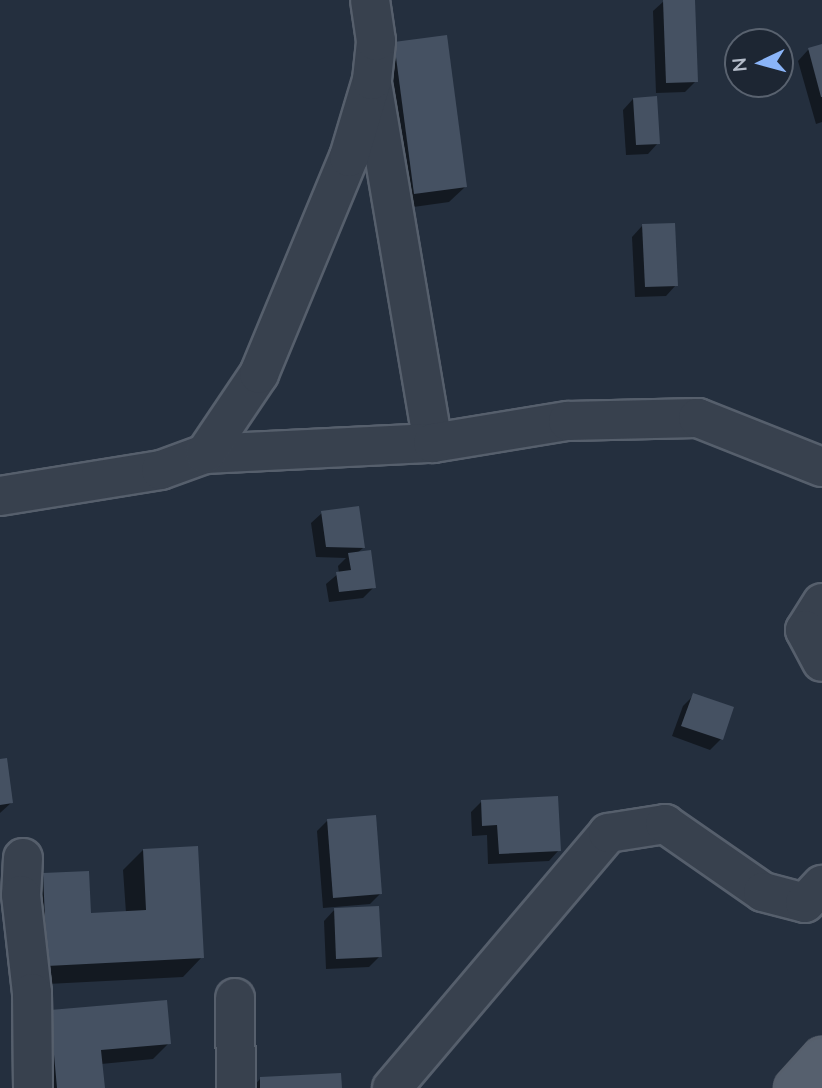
<!DOCTYPE html>
<style>
body{margin:0}
#map{position:relative;width:822px;height:1088px;overflow:hidden;background:#242f3e;font-family:"Nunito Sans",sans-serif}
div>[style]{position:absolute}
.shadow>*{inset:0;background:#0007}
.building>*{inset:0;background:#455162}
.roads{filter:drop-shadow(2px 0 #565f6c) drop-shadow(-2px 0 #565f6c) drop-shadow(0 2px #565f6c) drop-shadow(0 -2px #565f6c)}
.minor>*{height:38px;margin:-19px;padding:0 19px;transform-origin:19px;border-radius:19px;background:#38414e}
.major>*{height:38px;margin:-19px;padding:0 19px;transform-origin:19px;border-radius:19px;background:#56606e}
span{translate:-50% -50%;white-space:nowrap;text-align:center;line-height:1.15;-webkit-text-stroke:5px #1d2633;paint-order:stroke}
.north{position:absolute;left:724px;top:28px;width:70px;height:70px;box-sizing:border-box;background:#1d2633;border:2px solid #59626f;border-radius:50%;rotate:265deg;font-size:19px;font-weight:700;line-height:28px;text-align:center;color:#b4bcc9}
.north::after{content:'';display:block;margin:auto;width:24px;height:32px;background:#8ab4f8;clip-path:polygon(50% 0,100% 100%,50% 72%,0 100%)}
</style>
<div id="map">
<div class="shadow">
<div style="clip-path:polygon(693px 0,696px 81px,685px 92px,656px 93px,653px 11px,664px 1px)"></div>
<div style="clip-path:polygon(395px 44px,465px 187px,449px 202px,399px 209px,379px 59px)"></div>
<div style="clip-path:polygon(822px 46px,822px 122px,816px 124px,798px 61px,808px 50px)"></div>
<div style="clip-path:polygon(633px 99px,658px 143px,648px 154px,626px 155px,623px 110px)"></div>
<div style="clip-path:polygon(642px 226px,676px 285px,666px 296px,635px 297px,632px 237px)"></div>
<div style="clip-path:polygon(322px 513px,363px 548px,356px 554px,374px 587px,363px 598px,329px 602px,326px 584px,339px 573px,338px 566px,346px 558px,316px 557px,311px 523px)"></div>
<div style="clip-path:polygon(694px 695px,721px 739px,710px 750px,672px 736px,683px 706px)"></div>
<div style="clip-path:polygon(0 761px,11px 803px,0 813px)"></div>
<div style="clip-path:polygon(481px 802px,559px 850px,549px 861px,488px 864px,487px 835px,472px 836px,471px 812px)"></div>
<div style="clip-path:polygon(328px 820px,380px 894px,370px 904px,323px 908px,317px 831px)"></div>
<div style="clip-path:polygon(143px 850px,202px 957px,183px 977px,28px 985px,23px 895px,43px 875px,89px 915px,126px 913px,123px 870px)"></div>
<div style="clip-path:polygon(336px 908px,380px 956px,369px 967px,326px 969px,324px 921px)"></div>
<div style="clip-path:polygon(51px 1012px,169px 1043px,153px 1059px,101px 1064px,103px 1088px,41px 1088px)"></div>
<div style="clip-path:polygon(260px 1079px,340px 1088px,252px 1088px)"></div>
</div>
<div class="building">
<div style="clip-path:polygon(663px 0,695px 0,698px 82px,666px 83px)"></div>
<div style="clip-path:polygon(447px 35px,467px 187px,414px 194px,394px 42px)"></div>
<div style="clip-path:polygon(822px 44px,822px 97px,821px 97px,808px 48px)"></div>
<div style="clip-path:polygon(657px 96px,660px 144px,636px 145px,633px 98px)"></div>
<div style="clip-path:polygon(675px 223px,678px 286px,645px 287px,642px 224px)"></div>
<div style="clip-path:polygon(359px 506px,365px 548px,326px 547px,321px 511px)"></div>
<div style="clip-path:polygon(371px 550px,376px 588px,339px 592px,336px 572px,351px 570px,348px 553px)"></div>
<div style="clip-path:polygon(693px 693px,734px 707px,723px 740px,681px 726px)"></div>
<div style="clip-path:polygon(7px 758px,13px 803px,0 805px,0 759px)"></div>
<div style="clip-path:polygon(558px 796px,561px 851px,499px 854px,497px 825px,482px 826px,481px 800px)"></div>
<div style="clip-path:polygon(376px 815px,382px 894px,333px 898px,327px 819px)"></div>
<div style="clip-path:polygon(198px 846px,204px 958px,47px 966px,43px 873px,89px 871px,91px 913px,146px 910px,143px 849px)"></div>
<div style="clip-path:polygon(379px 906px,382px 957px,336px 959px,334px 908px)"></div>
<div style="clip-path:polygon(167px 1000px,171px 1044px,101px 1050px,105px 1088px,57px 1088px,50px 1010px)"></div>
<div style="clip-path:polygon(341px 1073px,342px 1088px,260px 1088px,260px 1077px)"></div>
</div>
<div class="roads">
<div class="minor">
<div style="left:373px;top:89px;width:359px;rotate:80.4deg"></div>
<div style="left:205px;top:454px;width:228px;rotate:-2.8deg"></div>
<div style="left:433px;top:443px;width:137px;rotate:-9.3deg"></div>
<div style="left:568px;top:421px;width:130px;rotate:-1.3deg"></div>
<div style="left:698px;top:418px;width:133px;rotate:21.6deg"></div>
<div style="left:0;top:496px;width:163px;rotate:-9.2deg"></div>
<div style="left:161px;top:470px;width:47px;rotate:-20deg"></div>
<div style="left:205px;top:454px;width:97px;rotate:-56deg"></div>
<div style="left:259px;top:374px;width:235px;rotate:-67.5deg"></div>
<div style="left:349px;top:157px;width:80px;rotate:-73.4deg"></div>
<div style="left:372px;top:80px;width:39px;rotate:-84deg"></div>
<div style="left:376px;top:41px;width:41px;rotate:-98.3deg"></div>
<div style="left:822px;top:603px;width:32px;rotate:122deg"></div>
<div style="left:805px;top:630px;width:36px;rotate:62deg"></div>
<div style="left:23px;top:858px;width:37px;rotate:93deg"></div>
<div style="left:21px;top:895px;width:99px;rotate:83.6deg"></div>
<div style="left:32px;top:993px;width:95px;rotate:89.4deg"></div>
<div style="left:235px;top:998px;width:90px;rotate:89.4deg"></div>
<div style="left:392px;top:1088px;width:334px;rotate:-49.7deg"></div>
<div style="left:608px;top:833px;width:58px;rotate:-9deg"></div>
<div style="left:665px;top:824px;width:119px;rotate:34.8deg"></div>
<div style="left:763px;top:892px;width:43px;rotate:14.7deg"></div>
<div style="left:805px;top:903px;width:25px;rotate:-47deg"></div>
</div>
<div class="major">
<div style="left:794px;top:1088px;width:42px;rotate:-47.9deg"></div>
</div>
</div>
<div class="north">N</div>
</div>
